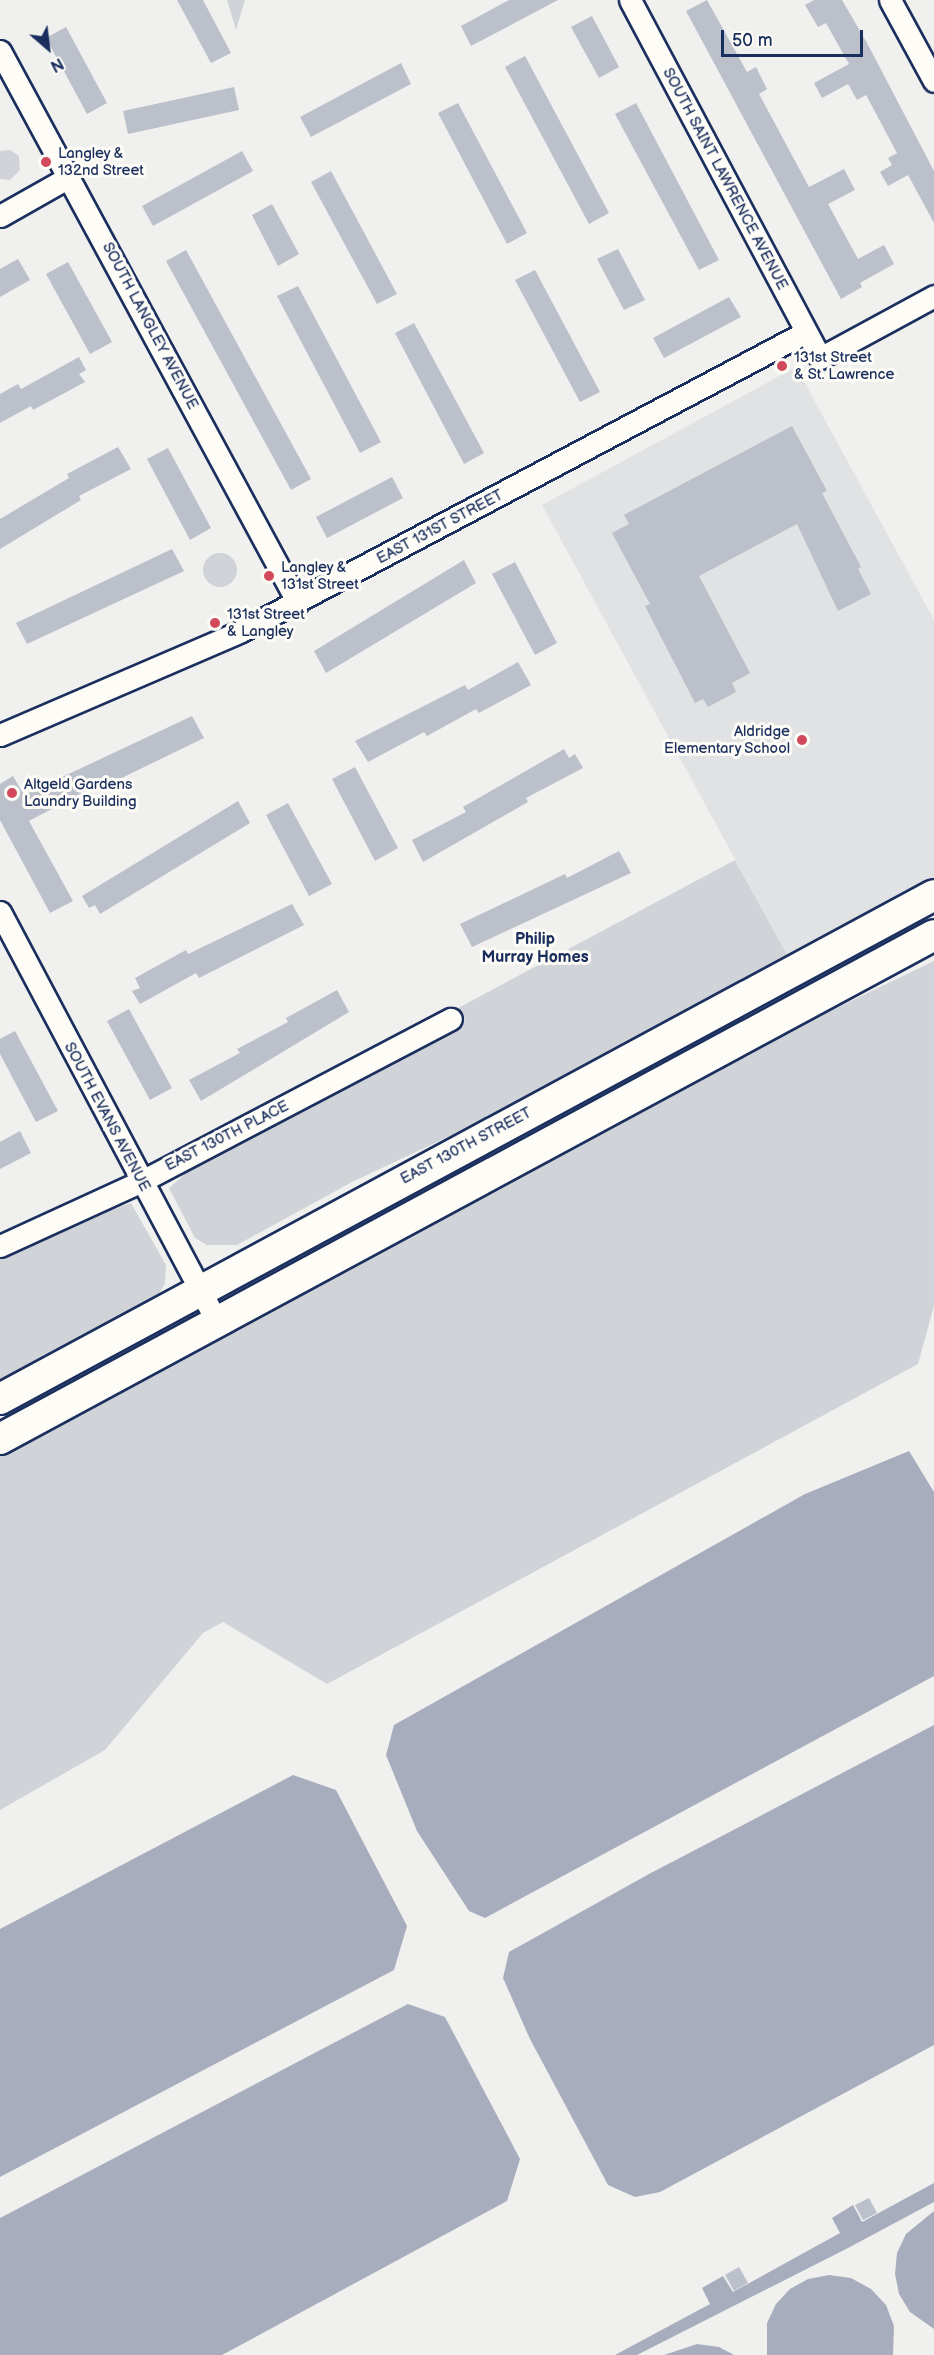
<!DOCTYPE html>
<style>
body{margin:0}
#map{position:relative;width:934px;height:2355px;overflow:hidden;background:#f0f0ee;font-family:"Balsamiq Sans",sans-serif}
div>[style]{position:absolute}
.built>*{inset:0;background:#e0e2e3}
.green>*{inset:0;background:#d0d3d8}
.round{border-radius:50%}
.water>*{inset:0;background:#a7adbd}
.building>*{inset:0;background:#bbc0ca}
.roads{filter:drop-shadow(2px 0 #1b2f5e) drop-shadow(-2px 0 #1b2f5e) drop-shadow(0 2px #1b2f5e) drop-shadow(0 -2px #1b2f5e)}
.street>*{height:21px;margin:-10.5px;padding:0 10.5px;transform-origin:10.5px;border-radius:10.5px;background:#fdfcf7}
.secondary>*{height:30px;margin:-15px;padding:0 15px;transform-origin:15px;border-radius:15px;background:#fdfcf7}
.dots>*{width:16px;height:16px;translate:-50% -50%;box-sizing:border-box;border:3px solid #fdfcf7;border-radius:50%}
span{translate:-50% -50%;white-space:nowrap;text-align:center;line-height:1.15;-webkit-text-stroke:6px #fdfcf7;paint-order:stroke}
.poi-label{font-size:15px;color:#1b2f5e}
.left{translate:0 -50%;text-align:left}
.right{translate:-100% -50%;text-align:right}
.street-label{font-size:15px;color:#1b2f5e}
.neighbourhood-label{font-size:16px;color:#1b2f5e;font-weight:700}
.north{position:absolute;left:18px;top:18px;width:60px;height:60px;-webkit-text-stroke:4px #fdfcf7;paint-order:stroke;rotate:152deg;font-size:16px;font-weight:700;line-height:24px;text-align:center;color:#1b2f5e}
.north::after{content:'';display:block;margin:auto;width:21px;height:27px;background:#1b2f5e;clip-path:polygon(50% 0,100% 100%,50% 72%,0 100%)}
.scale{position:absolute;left:721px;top:30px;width:142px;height:27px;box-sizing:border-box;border:3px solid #1b2f5e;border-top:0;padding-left:8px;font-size:18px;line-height:21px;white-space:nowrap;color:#1b2f5e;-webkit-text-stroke:4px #fdfcf7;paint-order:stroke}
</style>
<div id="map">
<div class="built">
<div style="clip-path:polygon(796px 367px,934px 620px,934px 882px,790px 960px,542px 505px)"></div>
</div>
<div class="green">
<div style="clip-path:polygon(227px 0,245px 0,236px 30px)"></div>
<div style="clip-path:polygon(10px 150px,19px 156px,20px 170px,10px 180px,0 179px,0 151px)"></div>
<div class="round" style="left:203px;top:553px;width:34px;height:34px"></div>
<div style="clip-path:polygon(735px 860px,790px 960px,556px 1086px,352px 1182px,237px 1245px,207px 1245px,195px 1238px,169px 1188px,184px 1175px,182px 1171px,465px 1022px,458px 1008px)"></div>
<div style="clip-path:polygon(934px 961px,934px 1306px,918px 1364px,327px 1684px,223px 1622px,203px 1633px,105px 1750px,0 1810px,0 1452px,747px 1051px)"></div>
<div style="clip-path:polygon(131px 1203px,166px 1265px,165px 1283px,157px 1297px,0 1383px,0 1257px,115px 1206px,117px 1208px)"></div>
</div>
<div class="water">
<div style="clip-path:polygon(909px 1451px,934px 1492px,934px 1676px,485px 1918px,469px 1911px,417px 1831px,386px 1755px,394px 1725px,805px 1494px)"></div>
<div style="clip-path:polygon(934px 1725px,934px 2045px,660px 2192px,635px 2197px,608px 2185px,530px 2039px,503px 1978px,509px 1952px,649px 1874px)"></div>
<div style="clip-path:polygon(293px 1775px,336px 1790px,407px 1926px,394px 1970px,0 2177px,0 1929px)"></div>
<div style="clip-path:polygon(408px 2004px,445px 2017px,520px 2159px,507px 2201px,222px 2355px,0 2355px,0 2218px)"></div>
<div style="clip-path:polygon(934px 2183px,934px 2202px,848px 2248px,637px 2355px,615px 2355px,710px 2304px,702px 2288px,723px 2276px,733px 2292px,840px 2233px,832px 2218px,853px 2205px,862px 2222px)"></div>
<div style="clip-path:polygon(934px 2211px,934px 2329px,910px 2312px,899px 2294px,895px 2274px,897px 2253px,906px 2234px)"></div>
<div style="clip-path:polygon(829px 2275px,851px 2278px,871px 2289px,886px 2305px,894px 2326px,893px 2355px,767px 2355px,767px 2323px,776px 2304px,790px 2289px,808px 2279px)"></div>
<div style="clip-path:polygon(697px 2344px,719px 2347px,734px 2355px,664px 2355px)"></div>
</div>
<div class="building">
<div style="clip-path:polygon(177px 0,203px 0,231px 53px,211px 63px)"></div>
<div style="clip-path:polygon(509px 0,558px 0,471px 46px,461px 26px)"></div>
<div style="clip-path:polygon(707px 0,747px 72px,756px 67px,767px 89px,759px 94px,809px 187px,844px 169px,855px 190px,828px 204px,858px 259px,884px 245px,894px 264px,860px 283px,862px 287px,841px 299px,686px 11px)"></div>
<div style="clip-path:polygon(814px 0,842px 0,867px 43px,934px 171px,934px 223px,908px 175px,888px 186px,880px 172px,892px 165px,888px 158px,897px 153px,866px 95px,857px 100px,848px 84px,822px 98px,814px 83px,849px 64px,826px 23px,818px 27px,805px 5px)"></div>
<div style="clip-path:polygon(592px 16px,619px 67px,599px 78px,571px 27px)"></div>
<div style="clip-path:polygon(66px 27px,107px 103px,87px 114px,46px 38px)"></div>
<div style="clip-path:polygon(525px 56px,609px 213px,589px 224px,505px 67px)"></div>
<div style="clip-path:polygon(401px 63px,411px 84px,311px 137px,300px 117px)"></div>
<div style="clip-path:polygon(234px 87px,239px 110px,128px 134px,123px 111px)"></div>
<div style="clip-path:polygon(458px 103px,527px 233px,507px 244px,438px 113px)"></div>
<div style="clip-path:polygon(636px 103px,719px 260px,699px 270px,615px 114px)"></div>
<div style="clip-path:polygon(242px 151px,253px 171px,153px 226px,142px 206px)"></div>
<div style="clip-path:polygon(331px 171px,397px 294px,377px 304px,311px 182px)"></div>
<div style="clip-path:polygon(272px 204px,299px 254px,278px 266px,252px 215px)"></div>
<div style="clip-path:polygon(618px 249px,645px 300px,624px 310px,597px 259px)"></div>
<div style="clip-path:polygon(186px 250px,311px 479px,291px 490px,166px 261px)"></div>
<div style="clip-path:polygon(18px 259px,30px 280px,0 297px,0 269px)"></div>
<div style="clip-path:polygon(68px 262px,112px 342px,90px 354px,46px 274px)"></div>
<div style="clip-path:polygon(535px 270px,600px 392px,580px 402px,515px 280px)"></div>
<div style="clip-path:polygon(298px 286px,381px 442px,360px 453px,277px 296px)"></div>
<div style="clip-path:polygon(729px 297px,741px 317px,664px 358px,653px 338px)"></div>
<div style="clip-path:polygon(414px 323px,484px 453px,464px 464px,395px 333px)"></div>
<div style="clip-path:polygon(79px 357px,86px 370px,79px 374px,85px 382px,33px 410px,31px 406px,0 423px,0 394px,18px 384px,21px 389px)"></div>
<div style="clip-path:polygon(792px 426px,827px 491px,822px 493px,861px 567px,858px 569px,871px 594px,838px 611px,797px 524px,699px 576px,750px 673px,732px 683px,736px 692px,708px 707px,703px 699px,695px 703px,645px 606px,650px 604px,612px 533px,629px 524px,624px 515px)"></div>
<div style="clip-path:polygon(118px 447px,131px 469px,79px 496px,81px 500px,0 549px,0 519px,69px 478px,67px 474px)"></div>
<div style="clip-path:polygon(168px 448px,211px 528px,190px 540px,147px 459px)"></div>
<div style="clip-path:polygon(392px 477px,403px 498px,327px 538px,316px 517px)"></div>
<div style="clip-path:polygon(172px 549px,184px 571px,27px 644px,16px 623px)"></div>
<div style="clip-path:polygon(464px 560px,476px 583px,326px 673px,314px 651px)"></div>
<div style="clip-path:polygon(515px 562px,557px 643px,535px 655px,492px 574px)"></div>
<div style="clip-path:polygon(518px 662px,531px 685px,479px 713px,476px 709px,427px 736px,424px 732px,368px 762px,355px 741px,465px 685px,468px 690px)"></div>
<div style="clip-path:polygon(192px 716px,204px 738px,99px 789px,97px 785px,29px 821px,73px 901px,50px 913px,0 820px,0 784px,13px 776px,24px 795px)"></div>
<div style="clip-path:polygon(564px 749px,569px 758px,575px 754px,583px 768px,526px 798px,528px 802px,423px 862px,412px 840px,466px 812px,463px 807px)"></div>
<div style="clip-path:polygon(355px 767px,398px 848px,375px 861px,332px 779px)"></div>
<div style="clip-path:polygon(238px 801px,250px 823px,100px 914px,95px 905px,89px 908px,82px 896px)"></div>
<div style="clip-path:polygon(288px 803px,332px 884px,309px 896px,266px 815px)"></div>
<div style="clip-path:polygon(619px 851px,631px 873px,472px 947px,460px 924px,565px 874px,567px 878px)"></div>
<div style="clip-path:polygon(292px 904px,304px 925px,199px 978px,196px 973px,140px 1004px,132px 991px,140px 988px,135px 978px,186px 950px,188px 954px)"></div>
<div style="clip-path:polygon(337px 990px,349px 1012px,201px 1101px,189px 1080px,240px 1053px,237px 1049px,288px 1022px,286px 1018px)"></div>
<div style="clip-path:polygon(129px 1009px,172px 1088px,150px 1100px,107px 1021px)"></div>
<div style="clip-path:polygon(15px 1031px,58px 1111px,36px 1122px,0 1054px,0 1039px)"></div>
<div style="clip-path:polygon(20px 1131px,31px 1153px,0 1169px,0 1142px)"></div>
<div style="clip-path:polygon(869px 2198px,877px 2213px,863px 2220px,855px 2205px)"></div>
<div style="clip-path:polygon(739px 2267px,748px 2283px,734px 2291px,725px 2275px)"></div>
</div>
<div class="roads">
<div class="street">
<div style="left:630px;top:0;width:405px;rotate:62deg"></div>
<div style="left:820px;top:358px;width:130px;rotate:-28.5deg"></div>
<div style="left:890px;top:0;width:92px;rotate:61.5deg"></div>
<div style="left:0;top:51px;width:627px;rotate:61.64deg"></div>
<div style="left:0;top:216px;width:79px;rotate:-29.5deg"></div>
<div style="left:0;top:735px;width:262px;rotate:-23.3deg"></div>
<div style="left:241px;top:631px;width:639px;rotate:-27.89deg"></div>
<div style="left:0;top:912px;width:462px;rotate:62.1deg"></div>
<div style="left:0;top:1246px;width:154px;rotate:-24.6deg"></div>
<div style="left:140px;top:1182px;width:351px;rotate:-27.7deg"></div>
</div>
<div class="secondary">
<div style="left:0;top:1399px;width:1061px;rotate:-28.35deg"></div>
<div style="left:0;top:1439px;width:1061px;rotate:-28.35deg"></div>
</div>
</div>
<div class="dots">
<div style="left:46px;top:162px;background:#d1495b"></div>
<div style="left:782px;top:366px;background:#d1495b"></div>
<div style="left:269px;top:576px;background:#d1495b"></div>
<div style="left:215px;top:623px;background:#d1495b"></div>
<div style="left:802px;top:740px;background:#d1495b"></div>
<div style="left:12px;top:793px;background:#d1495b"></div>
</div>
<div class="poi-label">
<span class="left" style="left:58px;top:162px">Langley &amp;<br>132nd Street</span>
<span class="left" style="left:794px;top:366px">131st Street<br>&amp; St. Lawrence</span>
<span class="left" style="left:281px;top:576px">Langley &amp;<br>131st Street</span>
<span class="left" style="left:227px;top:623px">131st Street<br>&amp; Langley</span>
<span class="right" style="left:790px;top:740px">Aldridge<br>Elementary School</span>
<span class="left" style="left:24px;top:793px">Altgeld Gardens<br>Laundry Building</span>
</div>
<div class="street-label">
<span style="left:725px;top:179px;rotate:62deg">SOUTH SAINT LAWRENCE AVENUE</span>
<span style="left:150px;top:326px;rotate:62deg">SOUTH LANGLEY AVENUE</span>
<span style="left:440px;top:527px;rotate:-28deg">EAST 131ST STREET</span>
<span style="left:107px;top:1117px;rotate:62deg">SOUTH EVANS AVENUE</span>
<span style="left:227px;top:1136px;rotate:-27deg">EAST 130TH PLACE</span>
<span style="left:466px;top:1146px;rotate:-28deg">EAST 130TH STREET</span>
</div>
<div class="neighbourhood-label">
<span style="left:535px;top:949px">Philip<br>Murray Homes</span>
</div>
<div class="north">N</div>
<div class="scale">50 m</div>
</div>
